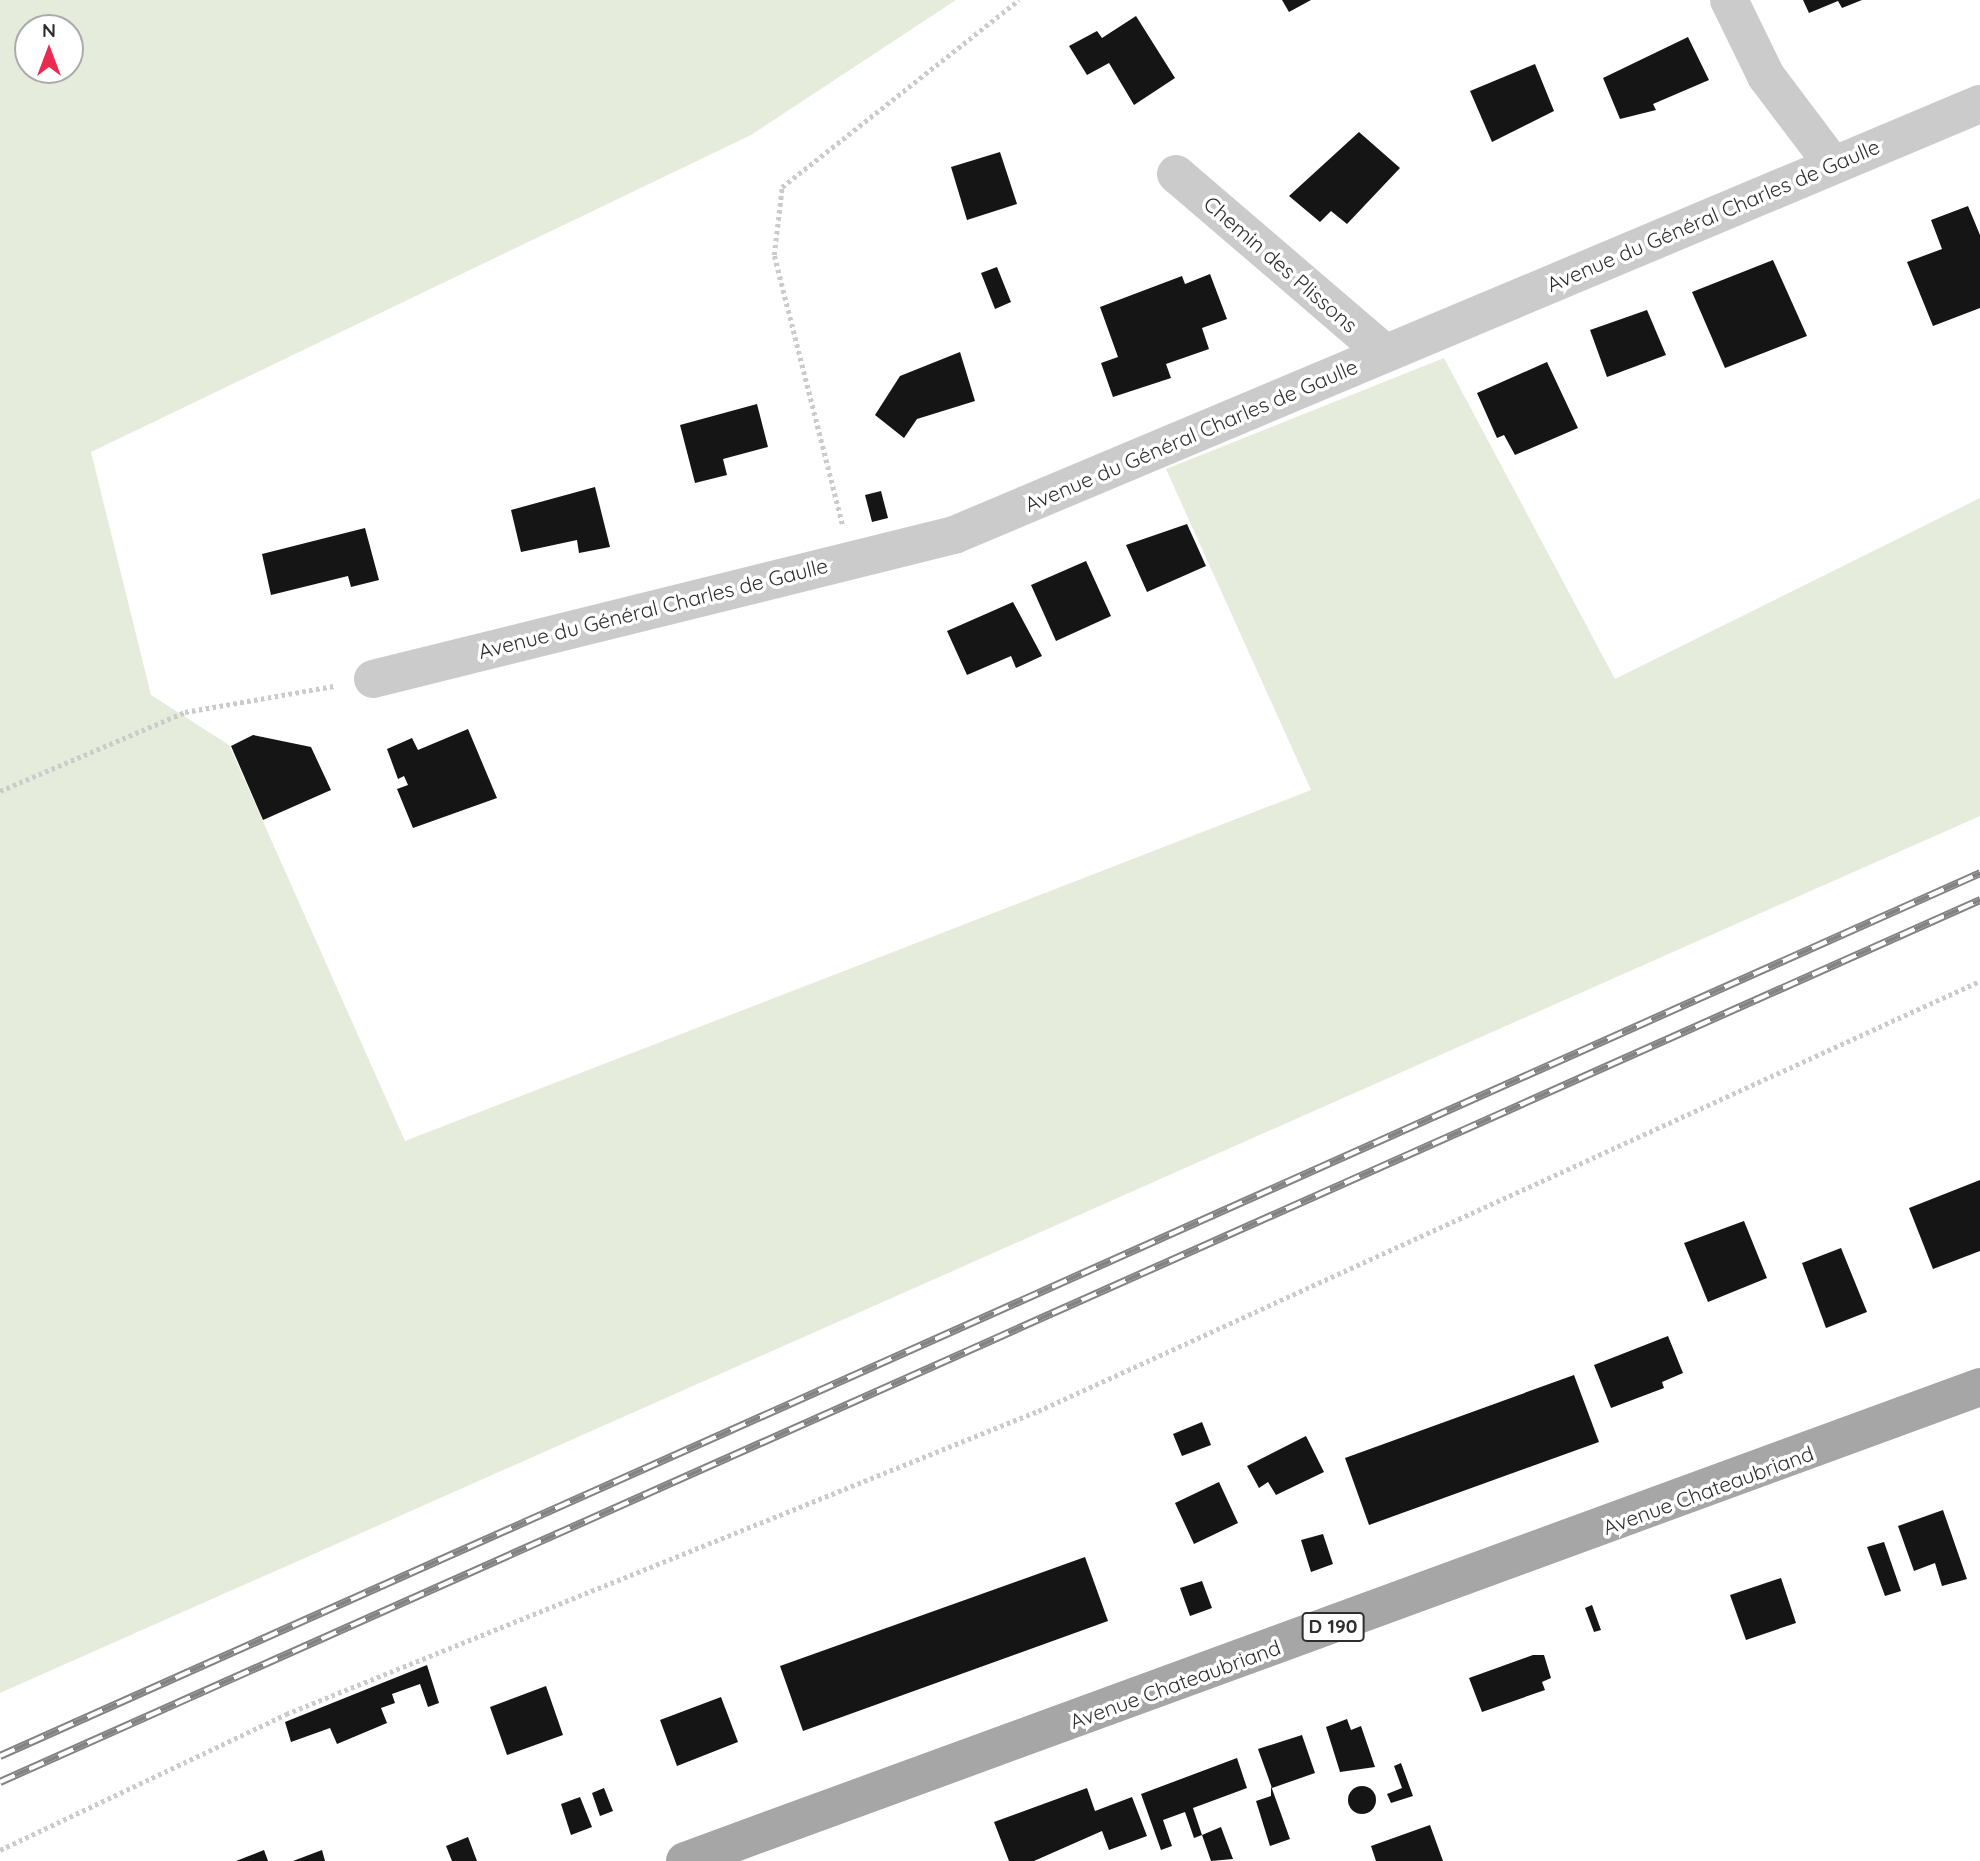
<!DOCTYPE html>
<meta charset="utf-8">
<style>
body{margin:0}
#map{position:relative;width:1980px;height:1861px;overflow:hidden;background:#fff;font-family:Quicksand,sans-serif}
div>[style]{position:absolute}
.green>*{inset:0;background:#e6ecdb}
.building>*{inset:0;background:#151515}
.round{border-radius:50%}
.path>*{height:4.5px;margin-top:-2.25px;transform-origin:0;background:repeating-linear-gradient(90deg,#cbcbcb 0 3.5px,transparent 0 7px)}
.minor>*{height:38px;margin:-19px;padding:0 19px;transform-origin:19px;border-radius:19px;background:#cbcbcb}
.primary>*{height:38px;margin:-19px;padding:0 19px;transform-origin:19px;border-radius:19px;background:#a6a6a6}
.rail>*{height:8px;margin-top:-4px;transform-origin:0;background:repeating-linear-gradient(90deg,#fff 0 16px,#838383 0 32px);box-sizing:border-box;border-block:2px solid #838383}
span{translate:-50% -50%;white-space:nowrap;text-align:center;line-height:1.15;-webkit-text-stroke:7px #fff;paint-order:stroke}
.shield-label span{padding:2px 5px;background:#fff;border:2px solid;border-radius:5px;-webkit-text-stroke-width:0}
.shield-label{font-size:19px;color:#2e2e2e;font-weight:700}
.street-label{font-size:21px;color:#2e2e2e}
.north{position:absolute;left:14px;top:14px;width:70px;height:70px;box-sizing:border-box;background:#fff;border:2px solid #ababab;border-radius:50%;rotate:0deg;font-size:19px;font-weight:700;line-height:28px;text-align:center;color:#2e2e2e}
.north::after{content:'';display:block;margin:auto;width:24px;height:32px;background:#ec294e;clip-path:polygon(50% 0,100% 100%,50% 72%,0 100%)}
</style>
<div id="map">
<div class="green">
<div style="clip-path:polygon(evenodd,0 0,956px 0,751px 135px,91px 452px,151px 695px,229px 745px,405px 1141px,1311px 790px,1166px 469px,1444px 358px,1615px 679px,1980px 498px,1980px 816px,0 1693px,0 0,70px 28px,70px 70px,28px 70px,28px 28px,70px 28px)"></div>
</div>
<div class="building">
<div style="clip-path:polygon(1282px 0,1311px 0,1289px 12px)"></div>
<div style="clip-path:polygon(1803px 0,1862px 0,1842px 8px,1838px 1px,1809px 13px)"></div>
<div style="clip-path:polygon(1136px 16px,1175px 78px,1134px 105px,1109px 63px,1087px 75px,1069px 46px,1097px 31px,1102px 38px)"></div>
<div style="clip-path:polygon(1688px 37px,1709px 80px,1653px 104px,1656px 110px,1620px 119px,1603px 78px)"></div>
<div style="clip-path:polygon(1535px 64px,1554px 111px,1492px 142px,1470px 91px)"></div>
<div style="clip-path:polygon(1359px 132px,1400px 168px,1347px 224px,1331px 211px,1320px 222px,1289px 196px)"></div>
<div style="clip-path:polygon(1000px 152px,1017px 204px,967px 220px,951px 167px)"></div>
<div style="clip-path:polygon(1968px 206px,1980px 235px,1980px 308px,1933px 326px,1907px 262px,1942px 249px,1931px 220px)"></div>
<div style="clip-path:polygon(1773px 260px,1807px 336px,1725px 368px,1692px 292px)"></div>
<div style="clip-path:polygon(997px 267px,1011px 302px,995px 309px,981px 273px)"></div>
<div style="clip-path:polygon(1210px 274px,1227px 319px,1202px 328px,1209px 349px,1166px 364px,1171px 378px,1113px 397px,1101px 363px,1118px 357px,1100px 307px,1182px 276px,1185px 284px)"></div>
<div style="clip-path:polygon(1647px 310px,1666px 355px,1607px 377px,1590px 330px)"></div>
<div style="clip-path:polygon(960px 352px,975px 401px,917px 419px,904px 438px,875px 415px,900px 376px)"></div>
<div style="clip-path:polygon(1547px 362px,1578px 428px,1515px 455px,1504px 435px,1497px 438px,1477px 393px)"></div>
<div style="clip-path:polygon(757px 404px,768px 447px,723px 459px,727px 475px,695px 483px,680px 425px)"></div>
<div style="clip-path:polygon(595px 487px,610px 547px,579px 553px,577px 540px,521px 552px,511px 510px)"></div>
<div style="clip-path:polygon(881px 491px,888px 518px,872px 522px,865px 495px)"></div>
<div style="clip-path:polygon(1187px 524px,1206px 566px,1147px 592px,1126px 545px)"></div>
<div style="clip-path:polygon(365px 528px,379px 580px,351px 587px,348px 576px,271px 595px,262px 554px)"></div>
<div style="clip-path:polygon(1086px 561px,1111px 616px,1056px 641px,1031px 585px)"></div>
<div style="clip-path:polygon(1013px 602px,1042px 656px,1016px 668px,1011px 656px,967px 675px,947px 631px)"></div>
<div style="clip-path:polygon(468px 729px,497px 798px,413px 828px,397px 789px,408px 785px,404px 776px,398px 779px,387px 749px,412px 738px,418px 750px)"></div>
<div style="clip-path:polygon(253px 735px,311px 747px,331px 790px,263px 820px,231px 746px)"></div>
<div style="clip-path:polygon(1980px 1180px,1980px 1251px,1933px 1269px,1909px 1208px)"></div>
<div style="clip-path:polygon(1744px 1221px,1767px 1278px,1708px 1302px,1684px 1243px)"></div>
<div style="clip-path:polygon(1841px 1248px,1867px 1312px,1826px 1328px,1802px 1263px)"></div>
<div style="clip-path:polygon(1668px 1336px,1683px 1373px,1662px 1382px,1664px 1388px,1611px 1408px,1594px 1365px)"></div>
<div style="clip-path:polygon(1574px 1375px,1599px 1442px,1369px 1525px,1345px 1458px)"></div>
<div style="clip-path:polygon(1202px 1422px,1211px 1445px,1182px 1456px,1173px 1434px)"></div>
<div style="clip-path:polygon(1306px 1436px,1324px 1472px,1276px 1495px,1268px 1482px,1259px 1488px,1247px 1466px)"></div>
<div style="clip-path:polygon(1219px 1482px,1238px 1523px,1194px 1544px,1175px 1503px)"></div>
<div style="clip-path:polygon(1943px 1510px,1967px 1579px,1942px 1586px,1935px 1563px,1914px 1571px,1898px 1526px)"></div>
<div style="clip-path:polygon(1323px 1534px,1333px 1564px,1311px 1572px,1301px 1540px)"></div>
<div style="clip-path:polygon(1884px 1542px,1901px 1591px,1885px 1596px,1867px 1547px)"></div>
<div style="clip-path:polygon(1085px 1557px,1108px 1621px,803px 1731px,780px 1666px)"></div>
<div style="clip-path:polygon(1781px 1578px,1796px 1623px,1746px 1640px,1730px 1595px)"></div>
<div style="clip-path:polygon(1202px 1581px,1212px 1608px,1190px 1616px,1180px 1588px)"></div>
<div style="clip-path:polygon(1592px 1605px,1601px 1630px,1594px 1632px,1585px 1608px)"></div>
<div style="clip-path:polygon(1533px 1655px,1544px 1655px,1551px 1678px,1542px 1682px,1545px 1690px,1482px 1712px,1469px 1678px)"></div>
<div style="clip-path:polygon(427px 1665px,439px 1703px,428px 1707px,420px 1684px,392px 1694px,395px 1703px,381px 1708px,387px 1723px,337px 1744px,330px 1728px,291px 1742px,285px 1722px)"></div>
<div style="clip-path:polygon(546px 1686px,563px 1735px,507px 1755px,490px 1707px)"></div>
<div style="clip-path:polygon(721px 1697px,738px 1742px,677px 1766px,660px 1720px)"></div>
<div style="clip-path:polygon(1347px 1719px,1351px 1730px,1361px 1726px,1375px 1767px,1340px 1772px,1326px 1727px)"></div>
<div style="clip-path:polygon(1302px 1735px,1315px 1773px,1272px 1788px,1258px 1749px)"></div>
<div style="clip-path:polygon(1237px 1758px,1247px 1788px,1193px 1808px,1202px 1835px,1194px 1838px,1185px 1812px,1163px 1820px,1172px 1846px,1161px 1850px,1141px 1794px)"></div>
<div style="clip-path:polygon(1401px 1763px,1413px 1796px,1391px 1803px,1387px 1794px,1402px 1788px,1394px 1766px)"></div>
<div style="clip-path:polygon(1271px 1786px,1290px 1839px,1270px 1846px,1256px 1801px,1271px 1796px)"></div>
<div class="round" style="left:1348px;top:1786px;width:28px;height:28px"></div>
<div style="clip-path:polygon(604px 1788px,613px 1811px,600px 1816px,592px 1793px)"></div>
<div style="clip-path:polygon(1087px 1788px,1095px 1811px,1132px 1797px,1147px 1836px,1109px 1850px,1102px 1831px,1034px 1861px,1009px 1861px,994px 1822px)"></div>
<div style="clip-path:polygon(580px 1797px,592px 1827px,571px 1835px,561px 1804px)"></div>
<div style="clip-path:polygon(1430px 1825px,1443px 1861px,1376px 1861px,1371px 1846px)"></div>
<div style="clip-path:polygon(1221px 1827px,1233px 1859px,1211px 1861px,1202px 1835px)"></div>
<div style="clip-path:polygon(468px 1837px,477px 1861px,452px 1861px,446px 1846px)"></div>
<div style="clip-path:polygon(264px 1850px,268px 1861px,236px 1861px)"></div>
<div style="clip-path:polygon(322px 1850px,325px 1861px,293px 1861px)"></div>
</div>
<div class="path">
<div style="left:842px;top:524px;width:277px;rotate:-104.2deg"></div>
<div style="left:774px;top:255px;width:68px;rotate:-83.3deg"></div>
<div style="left:782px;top:187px;width:302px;rotate:-38.3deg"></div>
<div style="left:0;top:791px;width:201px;rotate:-23.1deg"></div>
<div style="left:185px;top:712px;width:151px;rotate:-9.9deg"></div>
<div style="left:0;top:1850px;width:317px;rotate:-25.4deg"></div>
<div style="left:286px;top:1714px;width:811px;rotate:-21.95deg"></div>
<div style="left:1038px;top:1411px;width:1036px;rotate:-24.54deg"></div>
</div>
<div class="minor">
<div style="left:1729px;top:0;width:85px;rotate:64deg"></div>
<div style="left:1766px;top:76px;width:111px;rotate:53deg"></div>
<div style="left:1176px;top:174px;width:275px;rotate:40.6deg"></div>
<div style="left:373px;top:679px;width:599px;rotate:-13.92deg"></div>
<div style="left:954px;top:535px;width:1113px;rotate:-22.79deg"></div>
</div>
<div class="primary">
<div style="left:685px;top:1861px;width:1379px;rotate:-20.1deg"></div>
</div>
<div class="rail">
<div style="left:0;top:1756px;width:2168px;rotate:-24.03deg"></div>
<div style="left:0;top:1782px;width:2168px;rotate:-24.01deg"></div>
</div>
<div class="shield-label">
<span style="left:1333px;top:1627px">D 190</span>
</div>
<div class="street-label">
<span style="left:1713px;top:215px;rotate:-23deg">Avenue du Général Charles de Gaulle</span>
<span style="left:1281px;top:264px;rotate:41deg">Chemin des Plissons</span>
<span style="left:1191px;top:435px;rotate:-23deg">Avenue du Général Charles de Gaulle</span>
<span style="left:653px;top:608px;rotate:-14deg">Avenue du Général Charles de Gaulle</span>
<span style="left:1708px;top:1490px;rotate:-20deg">Avenue Chateaubriand</span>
<span style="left:1175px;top:1684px;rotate:-20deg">Avenue Chateaubriand</span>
</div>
<div class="north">N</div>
</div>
